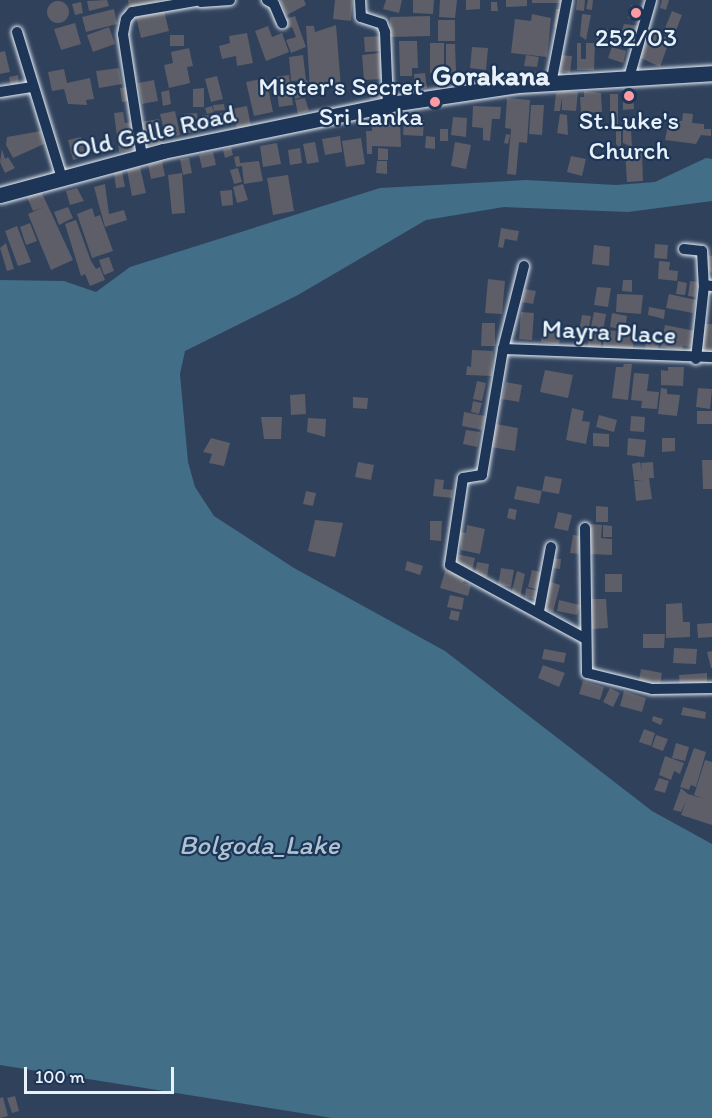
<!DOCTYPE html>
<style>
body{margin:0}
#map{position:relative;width:712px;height:1118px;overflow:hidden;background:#30415c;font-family:Itim,sans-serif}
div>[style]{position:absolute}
.water>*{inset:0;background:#426e88}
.building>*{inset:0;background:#5d5e67}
.round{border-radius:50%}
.roads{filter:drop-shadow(0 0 2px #e8f1f8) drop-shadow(0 0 2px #e8f1f8)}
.minor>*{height:10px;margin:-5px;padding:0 5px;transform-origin:5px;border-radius:5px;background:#1d3557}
.highway>*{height:15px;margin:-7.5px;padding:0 7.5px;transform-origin:7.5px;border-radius:7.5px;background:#1d3557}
.dots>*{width:16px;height:16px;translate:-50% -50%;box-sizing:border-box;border:3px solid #1d3557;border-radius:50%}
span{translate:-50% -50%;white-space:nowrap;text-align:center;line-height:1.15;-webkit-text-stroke:4.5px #1d3557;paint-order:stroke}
.poi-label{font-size:26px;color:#e8f1f8}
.right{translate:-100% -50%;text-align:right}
.street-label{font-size:26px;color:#e8f1f8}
.water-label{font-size:27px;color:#aec3d1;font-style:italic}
.quarter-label{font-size:28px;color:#e8f1f8;font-weight:700}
.scale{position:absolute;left:24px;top:1067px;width:150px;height:27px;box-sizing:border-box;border:3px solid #e8f1f8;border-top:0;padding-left:8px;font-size:18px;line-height:21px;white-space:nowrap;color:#e8f1f8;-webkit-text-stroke:4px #1d3557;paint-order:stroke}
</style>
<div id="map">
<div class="water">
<div style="clip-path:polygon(706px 158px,712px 159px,712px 201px,628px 212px,504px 207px,426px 220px,298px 295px,185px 351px,180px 374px,188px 462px,195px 487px,214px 516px,294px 568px,445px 651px,652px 811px,712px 844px,712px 1118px,332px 1118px,0 1065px,0 280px,64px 281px,96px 292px,130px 267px,380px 188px,526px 180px,616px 185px,655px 182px)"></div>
</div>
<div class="building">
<div style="clip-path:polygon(107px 0,109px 6px,89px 11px,87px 1px)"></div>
<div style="clip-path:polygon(128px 0,159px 0,159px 1px,129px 7px)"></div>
<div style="clip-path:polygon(280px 0,304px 0,306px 5px,287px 15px)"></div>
<div style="clip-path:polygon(335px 0,353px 0,351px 21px,333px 19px)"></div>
<div style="clip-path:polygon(386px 0,402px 0,399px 13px,383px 9px)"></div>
<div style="clip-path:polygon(413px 0,434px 0,433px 14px,413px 13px)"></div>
<div style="clip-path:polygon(440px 0,457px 0,455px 18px,439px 17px)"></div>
<div style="clip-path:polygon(466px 0,480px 0,480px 9px,466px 10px)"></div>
<div style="clip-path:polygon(506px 0,527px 0,527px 6px,506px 7px)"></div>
<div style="clip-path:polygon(532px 0,565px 0,565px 3px,532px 3px)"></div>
<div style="clip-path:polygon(577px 0,585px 0,584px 11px,576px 10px)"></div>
<div style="clip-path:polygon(588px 0,593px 0,592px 10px,586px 9px)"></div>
<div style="clip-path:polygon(662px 0,669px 0,666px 10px,660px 8px)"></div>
<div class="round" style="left:47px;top:1px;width:22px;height:22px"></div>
<div style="clip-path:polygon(81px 2px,83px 13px,75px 15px,72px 4px)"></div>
<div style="clip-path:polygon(491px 2px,497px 2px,498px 11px,491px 11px)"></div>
<div style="clip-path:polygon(631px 5px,645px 9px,641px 22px,628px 18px)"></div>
<div style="clip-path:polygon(114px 9px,117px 24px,86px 32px,82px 17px)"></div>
<div style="clip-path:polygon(556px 9px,563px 9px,561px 28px,554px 27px)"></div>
<div style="clip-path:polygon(164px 11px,169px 31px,141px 38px,136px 17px)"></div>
<div style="clip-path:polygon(672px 11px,682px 15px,673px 38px,663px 33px)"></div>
<div style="clip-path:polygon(532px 14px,551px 18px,547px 57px,511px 53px,515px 19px,531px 21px)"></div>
<div style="clip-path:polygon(582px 14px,591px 15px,586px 40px,580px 36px)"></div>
<div style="clip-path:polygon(295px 16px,306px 47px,291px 53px,286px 40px,296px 37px,292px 27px,286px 29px,283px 20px)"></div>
<div style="clip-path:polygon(430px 16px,430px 36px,391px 37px,390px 17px)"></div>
<div style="clip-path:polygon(438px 20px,455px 20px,455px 41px,438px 41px)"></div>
<div style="clip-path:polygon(75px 23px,81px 44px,61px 50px,54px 29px)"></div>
<div style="clip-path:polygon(624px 24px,641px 26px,633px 50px,609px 39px,612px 28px,622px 31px)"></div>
<div style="clip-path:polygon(336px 25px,341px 87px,310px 89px,306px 26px,314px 26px,315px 32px)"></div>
<div style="clip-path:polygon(268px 26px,272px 37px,282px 33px,289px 52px,266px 61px,255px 31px)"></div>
<div style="clip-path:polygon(109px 27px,115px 44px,93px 52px,87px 35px)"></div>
<div style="clip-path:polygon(598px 29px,608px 29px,607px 42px,597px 41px)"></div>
<div style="clip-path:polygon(647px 31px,670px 39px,660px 67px,639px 57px)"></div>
<div style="clip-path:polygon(247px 33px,253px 63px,237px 66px,236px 56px,222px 59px,219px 46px,230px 43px,229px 36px)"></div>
<div style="clip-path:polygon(170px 35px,184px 35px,184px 46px,170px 46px)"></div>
<div style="clip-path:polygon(383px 36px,383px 51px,365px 52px,364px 37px)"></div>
<div style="clip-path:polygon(399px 41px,417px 41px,418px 68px,412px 68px,412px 76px,400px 76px)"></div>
<div style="clip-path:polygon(430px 43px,444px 43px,444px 73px,430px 73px)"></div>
<div style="clip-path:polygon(577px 43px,581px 43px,581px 59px,586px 59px,586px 43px,595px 43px,594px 70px,577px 70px)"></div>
<div style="clip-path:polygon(446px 44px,455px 44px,456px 72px,446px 73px)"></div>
<div style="clip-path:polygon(472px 47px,488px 48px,486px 70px,470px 68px)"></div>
<div style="clip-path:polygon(612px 47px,626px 51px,623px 63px,608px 58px)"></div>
<div style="clip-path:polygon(189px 48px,193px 66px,187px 67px,190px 83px,169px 88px,164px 65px,173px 63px,171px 52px)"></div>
<div style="clip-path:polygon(5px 51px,10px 72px,0 74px,0 52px)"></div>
<div style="clip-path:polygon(380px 53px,383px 79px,364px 80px,362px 55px)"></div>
<div style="clip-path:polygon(303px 55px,306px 80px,291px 81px,289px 57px)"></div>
<div style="clip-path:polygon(526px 55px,539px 57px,537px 67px,524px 66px)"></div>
<div style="clip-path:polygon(561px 55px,572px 56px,570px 73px,560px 71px)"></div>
<div style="clip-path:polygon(119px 68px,122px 84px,99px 88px,96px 71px)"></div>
<div style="clip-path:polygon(64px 69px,67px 83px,90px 78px,94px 99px,86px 100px,87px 105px,68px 104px,64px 89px,52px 91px,48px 72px)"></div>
<div style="clip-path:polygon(425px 73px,427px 88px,415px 89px,414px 74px)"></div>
<div style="clip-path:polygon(18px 75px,19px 85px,11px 87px,9px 77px)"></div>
<div style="clip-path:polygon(289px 75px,293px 105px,279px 107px,275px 77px)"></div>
<div style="clip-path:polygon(217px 76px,223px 99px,211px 102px,205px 79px)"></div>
<div style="clip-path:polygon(266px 78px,273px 112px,254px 116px,246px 82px)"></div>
<div style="clip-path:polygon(154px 80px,158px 101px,142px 104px,138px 83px)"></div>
<div style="clip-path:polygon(307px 80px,310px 95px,295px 99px,293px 88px,299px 87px,298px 82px)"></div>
<div style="clip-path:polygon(128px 87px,130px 101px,122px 102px,120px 88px)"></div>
<div style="clip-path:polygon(381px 87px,382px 98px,370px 99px,369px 88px)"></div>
<div style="clip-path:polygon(204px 88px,204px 107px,193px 107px,193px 89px)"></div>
<div style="clip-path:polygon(633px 88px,634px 109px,623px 110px,623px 89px)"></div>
<div style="clip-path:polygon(169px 90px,171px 104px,163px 106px,161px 92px)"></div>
<div style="clip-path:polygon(563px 91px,578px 92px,576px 111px,562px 110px,562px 97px,560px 111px,554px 111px,556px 93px)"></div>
<div style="clip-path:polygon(584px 91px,601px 93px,602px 112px,581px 113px,580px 97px,584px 97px)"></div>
<div style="clip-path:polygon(610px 94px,618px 94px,618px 129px,610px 129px)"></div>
<div style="clip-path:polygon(305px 98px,309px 111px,298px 114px,295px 100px)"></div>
<div style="clip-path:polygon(507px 98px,530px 100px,527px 143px,519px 142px,516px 175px,507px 174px,511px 129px,505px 128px)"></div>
<div style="clip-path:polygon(224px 104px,225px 110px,214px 111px,213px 105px)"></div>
<div style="clip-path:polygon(531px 105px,544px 105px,542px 135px,529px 134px)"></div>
<div style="clip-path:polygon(212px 106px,214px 112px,207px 114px,205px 108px)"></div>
<div style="clip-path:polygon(247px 106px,251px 126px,237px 129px,232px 109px)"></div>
<div style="clip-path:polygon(473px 106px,501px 107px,500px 119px,492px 119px,490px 141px,483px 140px,483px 128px,472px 127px)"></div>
<div style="clip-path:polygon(228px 110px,230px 118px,205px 129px,202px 115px,215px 116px)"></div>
<div style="clip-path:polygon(175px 111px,180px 135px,166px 138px,160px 114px)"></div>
<div style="clip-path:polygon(123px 112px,125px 123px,134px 122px,138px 149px,119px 152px,114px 113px)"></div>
<div style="clip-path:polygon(197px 113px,199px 132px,185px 133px,184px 114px)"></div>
<div style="clip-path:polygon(683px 113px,693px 114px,692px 123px,704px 124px,704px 129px,711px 129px,711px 136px,701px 135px,696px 144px,665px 140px,669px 120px,682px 121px)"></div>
<div style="clip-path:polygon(560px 114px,567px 115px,568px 135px,557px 133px)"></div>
<div style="clip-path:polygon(453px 117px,467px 118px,466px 137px,451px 135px)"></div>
<div style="clip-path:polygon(159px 119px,163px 143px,145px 146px,141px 122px)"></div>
<div style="clip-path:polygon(404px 119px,424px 120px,423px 136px,403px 135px)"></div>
<div style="clip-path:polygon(400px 120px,401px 147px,372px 146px,372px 154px,367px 154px,366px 131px,372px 131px,372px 121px)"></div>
<div style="clip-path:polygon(440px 129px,448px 129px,448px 141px,440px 141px)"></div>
<div style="clip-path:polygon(623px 130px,631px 130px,632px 147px,623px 143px)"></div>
<div style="clip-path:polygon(41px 131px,44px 144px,13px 158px,6px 145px,7px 137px)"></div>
<div style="clip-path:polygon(616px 131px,621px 131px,621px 149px,616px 144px)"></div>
<div style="clip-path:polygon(506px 134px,510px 135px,508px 144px,504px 143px)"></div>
<div style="clip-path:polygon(340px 136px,342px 152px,325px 155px,322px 139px)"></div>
<div style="clip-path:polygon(426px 136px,435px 137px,435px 149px,425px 148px)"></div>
<div style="clip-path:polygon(81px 137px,86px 157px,73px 160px,68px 140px)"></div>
<div style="clip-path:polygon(361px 138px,365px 164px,346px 167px,342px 141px)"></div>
<div style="clip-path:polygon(315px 142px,319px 162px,307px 164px,303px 144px)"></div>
<div style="clip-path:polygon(455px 142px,471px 145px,466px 169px,451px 166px)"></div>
<div style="clip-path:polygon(277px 143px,281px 164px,263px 167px,260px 146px)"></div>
<div style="clip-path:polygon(231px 147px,233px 155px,225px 158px,223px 150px)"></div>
<div style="clip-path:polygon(300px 148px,302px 163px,290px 165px,288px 150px)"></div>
<div style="clip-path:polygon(378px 148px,388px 149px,388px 160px,378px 160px)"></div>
<div style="clip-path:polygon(2px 149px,5px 159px,8px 157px,15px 168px,5px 173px,0 162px)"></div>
<div style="clip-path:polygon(642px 150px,643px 181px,627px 182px,625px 151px)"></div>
<div style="clip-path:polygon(213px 152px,216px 165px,202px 168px,199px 155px)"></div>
<div style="clip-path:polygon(239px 156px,240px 163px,259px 161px,263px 181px,244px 184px,242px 166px,236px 167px,234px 157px)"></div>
<div style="clip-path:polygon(571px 156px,586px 159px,582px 176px,567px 172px)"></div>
<div style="clip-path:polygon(189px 158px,192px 173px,183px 175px,180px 159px)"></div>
<div style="clip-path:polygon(162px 161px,165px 176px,151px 179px,148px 165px)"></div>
<div style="clip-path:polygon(377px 161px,387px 161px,387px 174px,376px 173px)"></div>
<div style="clip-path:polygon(140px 167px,146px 193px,132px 196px,127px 170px)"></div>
<div style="clip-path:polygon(238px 168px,242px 182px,234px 184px,230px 170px)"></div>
<div style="clip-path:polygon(122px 171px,125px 187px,116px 188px,114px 173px)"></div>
<div style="clip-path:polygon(182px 173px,185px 213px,172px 214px,168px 175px)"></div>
<div style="clip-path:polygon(288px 175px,294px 211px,273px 215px,267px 178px)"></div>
<div style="clip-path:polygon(105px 184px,109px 214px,124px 210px,127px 220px,105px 227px,94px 187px)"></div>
<div style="clip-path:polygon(243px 184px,248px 200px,237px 203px,233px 187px)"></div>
<div style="clip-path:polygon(77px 188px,84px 201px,70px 205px,66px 191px)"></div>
<div style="clip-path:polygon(232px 190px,233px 205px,222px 206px,220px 191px)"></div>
<div style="clip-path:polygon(41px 191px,73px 260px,51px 270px,28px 214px,44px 207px,33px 211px,27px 197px)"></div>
<div style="clip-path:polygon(68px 207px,73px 218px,59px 225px,54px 212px)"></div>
<div style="clip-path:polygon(92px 208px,95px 217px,100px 215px,113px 251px,92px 258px,77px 214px)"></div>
<div style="clip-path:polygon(76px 220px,91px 261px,96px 269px,100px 267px,105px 280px,90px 286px,85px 274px,81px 276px,65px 224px)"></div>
<div style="clip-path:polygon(30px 223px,37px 241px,26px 245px,20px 227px)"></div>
<div style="clip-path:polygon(17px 226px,31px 262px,18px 266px,5px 231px)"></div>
<div style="clip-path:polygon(501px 228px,519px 231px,517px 241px,505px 239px,503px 248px,498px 247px)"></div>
<div style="clip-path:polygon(6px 243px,14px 269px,7px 271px,0 248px)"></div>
<div style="clip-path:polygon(655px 244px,668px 245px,667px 259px,654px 258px)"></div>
<div style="clip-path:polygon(594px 245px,610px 247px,609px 266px,592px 264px)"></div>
<div style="clip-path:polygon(707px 255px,712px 256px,712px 273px,704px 266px)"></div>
<div style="clip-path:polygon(109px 257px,114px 271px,104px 275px,99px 260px)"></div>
<div style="clip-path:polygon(659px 261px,670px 262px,669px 270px,678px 271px,677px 281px,658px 279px)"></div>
<div style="clip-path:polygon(488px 279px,505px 281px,502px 314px,485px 313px)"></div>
<div style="clip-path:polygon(623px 280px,632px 280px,632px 292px,622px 291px)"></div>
<div style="clip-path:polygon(678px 281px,687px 283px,685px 295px,676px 294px)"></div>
<div style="clip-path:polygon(690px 281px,698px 282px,695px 297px,688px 296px)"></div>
<div style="clip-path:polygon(597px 287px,611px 288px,608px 307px,594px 305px)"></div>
<div style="clip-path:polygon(525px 289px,536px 291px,533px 304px,522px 302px)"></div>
<div style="clip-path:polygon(617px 294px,643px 295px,641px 314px,616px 312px)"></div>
<div style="clip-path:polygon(669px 294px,696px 300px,693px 313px,666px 308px)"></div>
<div style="clip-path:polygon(649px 307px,665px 310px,664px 319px,648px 315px)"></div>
<div style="clip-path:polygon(521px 312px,534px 313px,532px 340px,519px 339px)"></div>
<div style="clip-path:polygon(594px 312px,606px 314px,600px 349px,587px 347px)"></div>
<div style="clip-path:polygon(612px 313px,627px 316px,625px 330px,610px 327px)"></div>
<div style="clip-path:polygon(582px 315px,591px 316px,588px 332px,579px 331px)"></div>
<div style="clip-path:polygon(482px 323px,495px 323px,495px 346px,481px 346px)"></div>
<div style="clip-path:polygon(544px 324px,562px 327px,559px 345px,541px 342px)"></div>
<div style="clip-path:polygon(701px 324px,712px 324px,712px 352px,700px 353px)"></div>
<div style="clip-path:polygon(665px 325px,695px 331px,692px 347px,683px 346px,682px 351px,661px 347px)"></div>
<div style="clip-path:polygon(604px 330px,633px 332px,633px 351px,603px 349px)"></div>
<div style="clip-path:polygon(647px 336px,660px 338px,657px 352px,645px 350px)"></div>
<div style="clip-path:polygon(472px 350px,493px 351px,492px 376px,466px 375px,467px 366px,471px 367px)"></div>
<div style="clip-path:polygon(624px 364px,632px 364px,628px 400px,612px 398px,616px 367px,623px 367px)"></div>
<div style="clip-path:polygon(668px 367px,684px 367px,683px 386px,661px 385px,661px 370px,668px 371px)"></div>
<div style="clip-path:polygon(545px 370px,573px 375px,568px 398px,540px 392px)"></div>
<div style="clip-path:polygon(634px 373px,649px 374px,647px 391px,659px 392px,657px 409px,641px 408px,642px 401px,631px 400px)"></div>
<div style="clip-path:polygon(477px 381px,486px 383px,482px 401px,473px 399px)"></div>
<div style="clip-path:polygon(506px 382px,522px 385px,519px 402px,502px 399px)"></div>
<div style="clip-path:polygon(661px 388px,667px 389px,667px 394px,680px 395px,677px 416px,658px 414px)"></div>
<div style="clip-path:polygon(698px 388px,712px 389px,710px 409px,696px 407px)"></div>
<div style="clip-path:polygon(305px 394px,306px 414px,291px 415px,290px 395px)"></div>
<div style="clip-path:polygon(353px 397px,368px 398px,367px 409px,353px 408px)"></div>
<div style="clip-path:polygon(473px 401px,482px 403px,479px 414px,471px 412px)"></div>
<div style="clip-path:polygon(572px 408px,584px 411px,582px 421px,590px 422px,586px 444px,566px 440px)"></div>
<div style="clip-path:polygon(697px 411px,712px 411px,712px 424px,697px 424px)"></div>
<div style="clip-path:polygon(464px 412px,485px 416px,482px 430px,462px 426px)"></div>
<div style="clip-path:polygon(599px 415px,617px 420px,614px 432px,596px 427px)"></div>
<div style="clip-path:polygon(631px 416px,645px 417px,644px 432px,630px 431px)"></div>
<div style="clip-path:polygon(261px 417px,282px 417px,281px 439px,264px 439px)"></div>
<div style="clip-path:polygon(308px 418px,326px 419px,325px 437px,307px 432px)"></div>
<div style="clip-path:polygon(495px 424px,518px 428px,515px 451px,491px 447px)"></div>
<div style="clip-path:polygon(466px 430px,480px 432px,477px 447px,463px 444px)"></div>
<div style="clip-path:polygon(593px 433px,609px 434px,609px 447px,593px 446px)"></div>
<div style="clip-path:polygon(211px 438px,230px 443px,224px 466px,209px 463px,212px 454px,203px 452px)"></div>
<div style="clip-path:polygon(628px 438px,646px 440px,644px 457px,627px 455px)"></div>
<div style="clip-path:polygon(662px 438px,675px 438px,675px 451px,662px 452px)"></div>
<div style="clip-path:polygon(702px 460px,712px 460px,712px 489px,703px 489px)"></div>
<div style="clip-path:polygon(358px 462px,374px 465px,371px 480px,355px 477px)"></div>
<div style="clip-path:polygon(640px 462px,642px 472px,641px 463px,653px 462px,654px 478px,649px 478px,652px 499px,636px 501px,634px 481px,643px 480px,634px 480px,632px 464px)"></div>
<div style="clip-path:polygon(545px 476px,562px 479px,559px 494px,542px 491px)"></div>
<div style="clip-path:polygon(435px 479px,444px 480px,443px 489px,453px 490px,452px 498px,433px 496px)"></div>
<div style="clip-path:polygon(517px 486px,542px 491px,539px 504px,514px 499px)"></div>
<div style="clip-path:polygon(306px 491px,316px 493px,313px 506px,303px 504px)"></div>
<div style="clip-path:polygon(596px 506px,608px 507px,608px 522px,596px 522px)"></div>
<div style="clip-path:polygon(509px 508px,517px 510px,515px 520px,507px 518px)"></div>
<div style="clip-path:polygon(558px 512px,572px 515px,568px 531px,554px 528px)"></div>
<div style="clip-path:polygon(315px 520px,343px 523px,335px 557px,308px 551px)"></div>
<div style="clip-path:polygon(430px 521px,442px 521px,441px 541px,430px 540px)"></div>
<div style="clip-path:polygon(590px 524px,602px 525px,601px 538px,612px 539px,612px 555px,589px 554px)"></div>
<div style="clip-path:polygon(467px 525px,485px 529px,480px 554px,461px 550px,460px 532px,466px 533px)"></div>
<div style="clip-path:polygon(603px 525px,612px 526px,612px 537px,603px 537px)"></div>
<div style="clip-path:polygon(573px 535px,581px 536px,579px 554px,570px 553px)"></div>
<div style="clip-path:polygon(457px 554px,475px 558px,472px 571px,454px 566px)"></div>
<div style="clip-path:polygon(552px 558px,561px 559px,560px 569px,552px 568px)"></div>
<div style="clip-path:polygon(407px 561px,423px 566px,420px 575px,405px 570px)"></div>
<div style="clip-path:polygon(477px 562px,489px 564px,487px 577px,475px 575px)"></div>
<div style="clip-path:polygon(501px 568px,514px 570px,511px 587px,498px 585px)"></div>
<div style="clip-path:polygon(532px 570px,544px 573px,540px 590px,528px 587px)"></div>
<div style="clip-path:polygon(445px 571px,465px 577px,463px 583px,471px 585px,468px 596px,440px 588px)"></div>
<div style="clip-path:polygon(517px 571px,525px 574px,520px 597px,511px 594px)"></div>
<div style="clip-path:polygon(605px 574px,622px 574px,622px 592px,605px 592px)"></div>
<div style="clip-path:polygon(548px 581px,560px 585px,553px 612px,541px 608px)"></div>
<div style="clip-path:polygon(526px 588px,540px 591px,538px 600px,525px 597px)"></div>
<div style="clip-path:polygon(450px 595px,464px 598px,462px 610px,447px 607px)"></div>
<div style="clip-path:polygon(591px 599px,606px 599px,608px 628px,592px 629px)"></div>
<div style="clip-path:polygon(559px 600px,580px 605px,577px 615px,557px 611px)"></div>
<div style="clip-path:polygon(682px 603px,683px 622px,690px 622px,690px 637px,666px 638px,666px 604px)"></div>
<div style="clip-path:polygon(451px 610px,460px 612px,458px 621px,449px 619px)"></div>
<div style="clip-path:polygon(712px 623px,712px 637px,698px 638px,697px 624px)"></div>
<div style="clip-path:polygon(643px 634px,665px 634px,664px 648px,643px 648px)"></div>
<div style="clip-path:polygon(674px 648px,697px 649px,696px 664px,673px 663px)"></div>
<div style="clip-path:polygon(544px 649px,566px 653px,564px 663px,542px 659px)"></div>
<div style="clip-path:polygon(712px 651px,712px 668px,711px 668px,707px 652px)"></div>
<div style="clip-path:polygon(543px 665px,565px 673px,559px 687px,538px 678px)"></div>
<div style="clip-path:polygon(641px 669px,662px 673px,660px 685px,639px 681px)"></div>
<div style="clip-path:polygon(707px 673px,707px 686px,680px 687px,679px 675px)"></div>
<div style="clip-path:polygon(583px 681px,604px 687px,600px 700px,579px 694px)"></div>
<div style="clip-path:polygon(610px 688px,620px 693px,613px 707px,603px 702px)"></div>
<div style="clip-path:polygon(624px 691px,646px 698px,642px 712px,620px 706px)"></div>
<div style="clip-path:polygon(683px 707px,706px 712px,705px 719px,681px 715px)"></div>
<div style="clip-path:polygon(653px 716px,663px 719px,661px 725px,652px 721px)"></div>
<div style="clip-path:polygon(644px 729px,655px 733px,651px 746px,639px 742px)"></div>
<div style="clip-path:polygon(656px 735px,668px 739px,663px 751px,652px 747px)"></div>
<div style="clip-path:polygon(676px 743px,689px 747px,685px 761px,672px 758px)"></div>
<div style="clip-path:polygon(694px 748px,706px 752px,696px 787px,691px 785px,689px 790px,680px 787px)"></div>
<div style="clip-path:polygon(665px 756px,684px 763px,680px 774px,674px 771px,671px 780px,659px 775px)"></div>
<div style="clip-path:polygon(705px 760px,712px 762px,712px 825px,681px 815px,686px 801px,681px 812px,673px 810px,681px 788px,688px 794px,705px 799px,694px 795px)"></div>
<div style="clip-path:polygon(659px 778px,669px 781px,665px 793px,654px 790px)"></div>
<div style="clip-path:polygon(15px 1096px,19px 1111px,12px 1113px,7px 1098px)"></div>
<div style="clip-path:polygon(3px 1097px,8px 1116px,0 1118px,0 1098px)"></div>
</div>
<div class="roads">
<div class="minor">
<div style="left:267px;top:0;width:8px;rotate:30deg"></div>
<div style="left:274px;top:4px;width:21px;rotate:67deg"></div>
<div style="left:360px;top:0;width:17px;rotate:87deg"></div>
<div style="left:361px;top:17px;width:22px;rotate:18deg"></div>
<div style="left:382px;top:24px;width:9px;rotate:69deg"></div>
<div style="left:385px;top:32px;width:73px;rotate:87.6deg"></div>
<div style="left:201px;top:2px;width:29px;rotate:-4deg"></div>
<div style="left:17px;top:32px;width:153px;rotate:72.9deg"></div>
<div style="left:629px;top:78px;width:81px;rotate:-74.2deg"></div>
<div style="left:551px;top:84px;width:86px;rotate:-79.2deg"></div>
<div style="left:0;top:92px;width:33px;rotate:-9deg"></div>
<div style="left:142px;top:157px;width:124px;rotate:-98.8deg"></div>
<div style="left:123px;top:34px;width:15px;rotate:-79deg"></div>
<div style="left:126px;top:19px;width:9px;rotate:-49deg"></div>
<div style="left:132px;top:12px;width:71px;rotate:-9.7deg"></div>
<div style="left:684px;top:249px;width:18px;rotate:6deg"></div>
<div style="left:702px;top:251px;width:34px;rotate:87deg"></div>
<div style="left:704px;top:285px;width:8px;rotate:7deg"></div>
<div style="left:524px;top:266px;width:86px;rotate:104.2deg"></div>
<div style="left:503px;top:349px;width:128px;rotate:99.5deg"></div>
<div style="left:482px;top:475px;width:19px;rotate:171deg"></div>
<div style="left:463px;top:478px;width:88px;rotate:98.5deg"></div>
<div style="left:450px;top:565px;width:155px;rotate:28.6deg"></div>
<div style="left:503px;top:349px;width:209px;rotate:2.2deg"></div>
<div style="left:696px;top:359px;width:74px;rotate:-83.8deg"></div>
<div style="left:585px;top:528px;width:145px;rotate:89.2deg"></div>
<div style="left:587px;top:673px;width:67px;rotate:13.8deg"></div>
<div style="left:652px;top:689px;width:60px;rotate:-1deg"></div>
<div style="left:539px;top:611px;width:65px;rotate:-79.4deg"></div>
</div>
<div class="highway">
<div style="left:0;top:195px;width:169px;rotate:-15.1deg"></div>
<div style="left:163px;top:151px;width:239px;rotate:-11.6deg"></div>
<div style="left:397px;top:103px;width:122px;rotate:-8.5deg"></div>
<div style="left:518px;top:85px;width:194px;rotate:-3.5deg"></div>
</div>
</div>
<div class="dots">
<div style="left:636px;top:13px;background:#ff9aa2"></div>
<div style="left:629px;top:96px;background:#ff9aa2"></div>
<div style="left:435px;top:102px;background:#ff9aa2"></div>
</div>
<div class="poi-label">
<span style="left:636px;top:38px">252/03</span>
<span class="right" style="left:423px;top:102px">Mister's Secret<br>Sri Lanka</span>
<span style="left:629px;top:136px">St.Luke's<br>Church</span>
</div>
<div class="street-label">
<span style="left:154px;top:132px;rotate:-13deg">Old Galle Road</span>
<span style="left:609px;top:332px;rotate:3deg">Mayra Place</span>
</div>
<div class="water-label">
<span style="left:259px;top:845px">Bolgoda_Lake</span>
</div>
<div class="quarter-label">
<span style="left:491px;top:75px">Gorakana</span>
</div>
<div class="scale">100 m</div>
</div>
